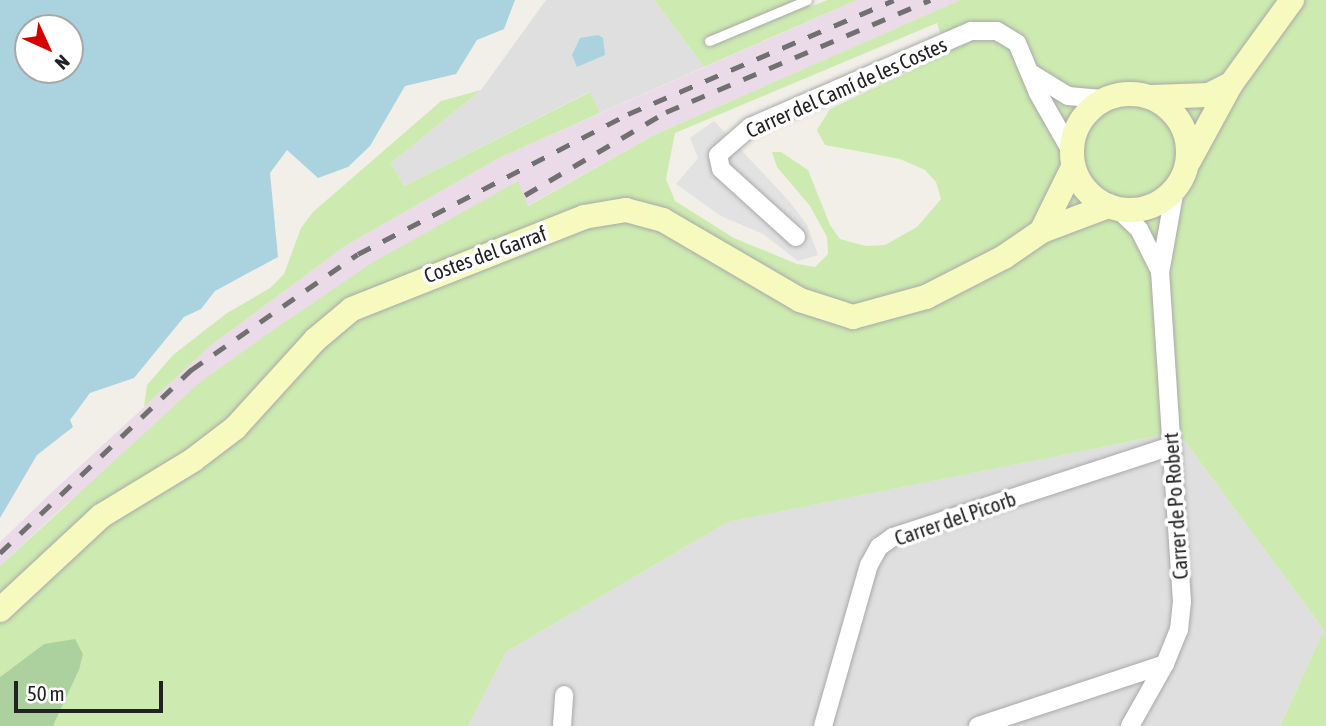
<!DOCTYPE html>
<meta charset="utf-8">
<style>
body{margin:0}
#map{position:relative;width:1326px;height:726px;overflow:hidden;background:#f2efe9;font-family:"Asap Condensed",sans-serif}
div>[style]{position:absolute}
.residential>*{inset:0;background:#e0dfdf}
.industrial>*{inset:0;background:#ebdbe8}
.grass>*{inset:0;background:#cdebb0}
.forest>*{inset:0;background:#add19e}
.parking>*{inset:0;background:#e2e2e2}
.water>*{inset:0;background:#aad3df}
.roads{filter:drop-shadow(0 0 2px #a9a9a9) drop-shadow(0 0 2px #a9a9a9)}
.lane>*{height:9px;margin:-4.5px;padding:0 4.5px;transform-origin:4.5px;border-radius:4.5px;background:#fff}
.street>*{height:18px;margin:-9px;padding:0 9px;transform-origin:9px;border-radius:9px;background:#fff}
.secondary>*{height:24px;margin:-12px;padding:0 12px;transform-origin:12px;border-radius:12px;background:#f7fabf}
.secondary>.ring{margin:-12px;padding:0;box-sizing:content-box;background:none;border:24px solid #f7fabf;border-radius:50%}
.rail>*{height:5px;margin-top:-2.5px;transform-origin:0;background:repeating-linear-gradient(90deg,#707070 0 14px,transparent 0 28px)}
span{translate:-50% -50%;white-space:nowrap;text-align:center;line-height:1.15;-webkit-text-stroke:7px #fff;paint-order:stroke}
.street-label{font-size:21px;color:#222}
.north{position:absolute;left:14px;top:14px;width:70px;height:70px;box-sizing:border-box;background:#fff;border:2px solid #a7a7a7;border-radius:50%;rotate:135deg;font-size:19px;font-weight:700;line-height:28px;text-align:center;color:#222}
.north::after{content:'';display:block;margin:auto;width:24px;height:32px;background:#d40000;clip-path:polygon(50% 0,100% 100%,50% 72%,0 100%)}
.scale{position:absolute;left:14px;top:681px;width:149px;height:32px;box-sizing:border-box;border:4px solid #222;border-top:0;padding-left:9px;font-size:21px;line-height:24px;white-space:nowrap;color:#222;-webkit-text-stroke:5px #fff;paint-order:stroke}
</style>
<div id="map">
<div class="residential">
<div style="clip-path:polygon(546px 0,654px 0,704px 67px,600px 113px,589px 92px,404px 186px,391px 163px,481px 90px)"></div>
<div style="clip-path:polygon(1178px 432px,1324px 630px,1280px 726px,468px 726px,506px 652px,728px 522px)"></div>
</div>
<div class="industrial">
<div style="clip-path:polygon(857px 0,960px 0,654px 135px,527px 206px,517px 181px,66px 504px,0 566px,0 542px,52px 492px,210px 346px,345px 246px,499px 158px)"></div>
</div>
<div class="grass">
<div style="clip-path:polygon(654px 0,805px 0,810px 7px,827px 0,857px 0,704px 67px)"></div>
<div style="clip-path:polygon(evenodd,960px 0,1326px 0,1326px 726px,1280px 726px,1324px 630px,1178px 432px,728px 522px,506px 652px,468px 726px,53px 726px,79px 670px,44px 644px,0 677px,0 566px,199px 383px,269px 333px,370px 264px,518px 181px,528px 206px,654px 135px,960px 0,937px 23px,947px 54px,830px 109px,817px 130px,825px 145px,900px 159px,925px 170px,936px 182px,941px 199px,917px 227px,885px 245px,866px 246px,840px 239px,830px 225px,808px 170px,781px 152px,772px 152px,777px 167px,810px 206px,827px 237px,828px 254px,815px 267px,797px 264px,734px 238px,675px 201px,666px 179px,675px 133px,937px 23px)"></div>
<div style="clip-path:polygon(481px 90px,391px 163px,404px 186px,590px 92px,600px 113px,499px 158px,345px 246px,210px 346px,144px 407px,147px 385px,173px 355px,227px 313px,270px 288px,284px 274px,301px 228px,313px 212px,441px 101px)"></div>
</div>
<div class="forest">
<div style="clip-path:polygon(75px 639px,83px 654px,79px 670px,53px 726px,0 726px,0 677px,44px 644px)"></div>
</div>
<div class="parking">
<div style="clip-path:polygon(714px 121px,789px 201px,807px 225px,818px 255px,798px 261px,763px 234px,721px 216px,676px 184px,698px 158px,690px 138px)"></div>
</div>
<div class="water">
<div style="clip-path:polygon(evenodd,0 0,515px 0,504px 29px,477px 40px,456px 74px,405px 86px,370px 146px,348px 167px,318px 178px,287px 150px,270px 173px,278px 257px,215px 291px,201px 309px,184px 317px,134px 378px,90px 393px,70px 420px,73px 427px,37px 455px,0 518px,0 0,70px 28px,70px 70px,28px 70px,28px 28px,70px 28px)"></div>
<div style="clip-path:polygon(598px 35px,603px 38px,605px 55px,577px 67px,572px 55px,580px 38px)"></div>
</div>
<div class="roads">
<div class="lane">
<div style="left:709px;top:41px;width:106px;rotate:-22.7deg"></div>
</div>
<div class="street">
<div style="left:1032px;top:74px;width:42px;rotate:31.4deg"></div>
<div style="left:1068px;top:96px;width:37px;rotate:5deg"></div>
<div style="left:1118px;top:209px;width:29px;rotate:44deg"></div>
<div style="left:1139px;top:229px;width:45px;rotate:63.4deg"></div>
<div style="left:796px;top:237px;width:101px;rotate:-137.8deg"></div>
<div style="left:721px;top:169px;width:14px;rotate:-102deg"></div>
<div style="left:718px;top:155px;width:43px;rotate:-41.2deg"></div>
<div style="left:750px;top:127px;width:241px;rotate:-23.5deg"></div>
<div style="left:971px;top:31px;width:26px"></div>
<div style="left:997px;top:31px;width:23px;rotate:31deg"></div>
<div style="left:1017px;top:43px;width:54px;rotate:67.2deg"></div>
<div style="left:1038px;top:93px;width:67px;rotate:60.4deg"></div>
<div style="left:562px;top:726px;width:31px;rotate:-86deg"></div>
<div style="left:823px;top:726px;width:167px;rotate:-74.1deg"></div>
<div style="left:869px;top:565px;width:21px;rotate:-61deg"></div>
<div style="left:879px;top:547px;width:17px;rotate:-36deg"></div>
<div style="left:893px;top:537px;width:293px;rotate:-18.1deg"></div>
<div style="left:978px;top:726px;width:197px;rotate:-18.3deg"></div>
<div style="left:1130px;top:726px;width:71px;rotate:-60.6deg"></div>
<div style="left:1165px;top:664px;width:37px;rotate:-68deg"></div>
<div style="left:1179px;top:630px;width:28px;rotate:-84deg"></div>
<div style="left:1182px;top:602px;width:330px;rotate:-93.8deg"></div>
<div style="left:1160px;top:273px;width:85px;rotate:-79.9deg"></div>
</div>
<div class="secondary">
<div class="ring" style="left:1072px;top:94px;width:92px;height:92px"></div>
<div style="left:1152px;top:97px;width:57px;rotate:-2deg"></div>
<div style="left:1209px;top:95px;width:25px;rotate:-27deg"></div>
<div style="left:1189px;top:161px;width:88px;rotate:-61.4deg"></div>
<div style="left:1231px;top:84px;width:104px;rotate:-54deg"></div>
<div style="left:1042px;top:230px;width:70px;rotate:-63.8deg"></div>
<div style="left:0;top:610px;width:138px;rotate:-42.9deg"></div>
<div style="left:101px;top:516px;width:108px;rotate:-31.3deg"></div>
<div style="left:193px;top:460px;width:53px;rotate:-37.3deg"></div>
<div style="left:235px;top:428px;width:119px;rotate:-47.7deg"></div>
<div style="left:315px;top:340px;width:48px;rotate:-40deg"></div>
<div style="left:352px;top:309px;width:250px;rotate:-21.6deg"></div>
<div style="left:584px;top:217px;width:43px;rotate:-9.5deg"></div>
<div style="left:626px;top:210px;width:38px;rotate:15deg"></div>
<div style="left:663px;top:220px;width:159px;rotate:30.3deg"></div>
<div style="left:800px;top:300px;width:56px;rotate:17.8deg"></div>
<div style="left:853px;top:317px;width:76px;rotate:-15.3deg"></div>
<div style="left:926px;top:297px;width:88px;rotate:-27.1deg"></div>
<div style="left:1004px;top:257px;width:46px;rotate:-34.4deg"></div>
<div style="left:1042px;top:231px;width:71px;rotate:-20.7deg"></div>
</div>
</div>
<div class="rail">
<div style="left:525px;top:195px;width:164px;rotate:-30.5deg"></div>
<div style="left:666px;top:112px;width:287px;rotate:-23deg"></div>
<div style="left:0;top:553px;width:265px;rotate:-43.8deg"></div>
<div style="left:191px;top:370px;width:203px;rotate:-34.8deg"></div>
<div style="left:358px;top:254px;width:304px;rotate:-27.4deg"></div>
<div style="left:628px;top:114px;width:289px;rotate:-23.2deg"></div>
</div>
<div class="street-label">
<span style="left:846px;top:87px;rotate:-24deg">Carrer del Camí de les Costes</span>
<span style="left:485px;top:254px;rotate:-20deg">Costes del Garraf</span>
<span style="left:1175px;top:506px;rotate:-94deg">Carrer de Po Robert</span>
<span style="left:955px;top:518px;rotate:-19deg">Carrer del Picorb</span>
</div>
<div class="north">N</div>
<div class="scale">50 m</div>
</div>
